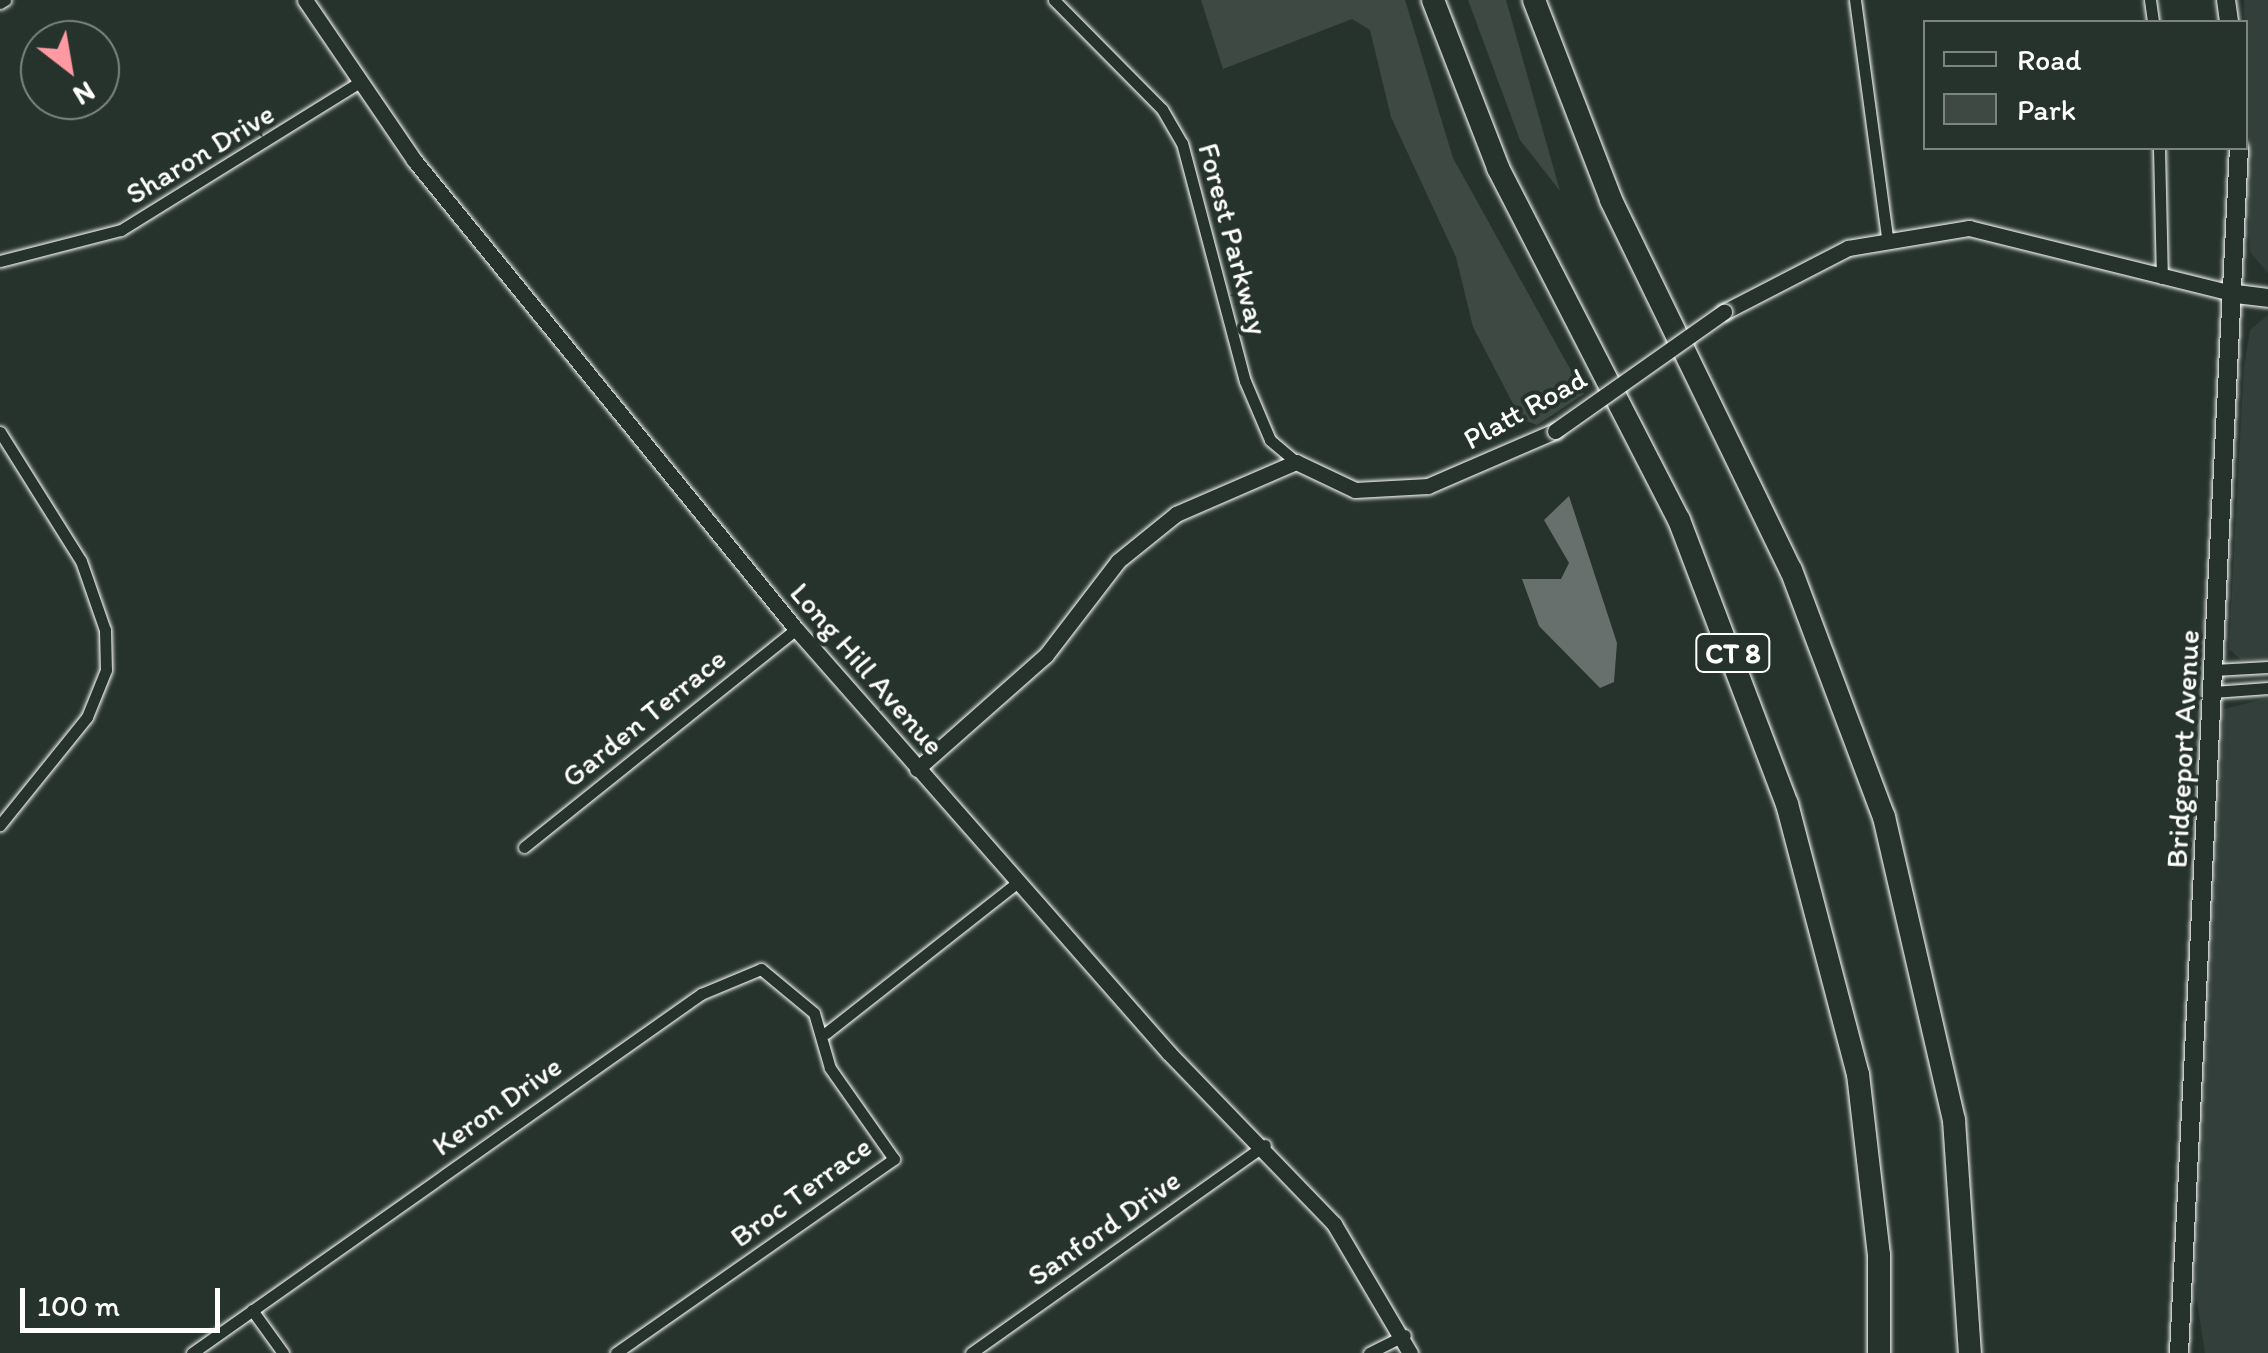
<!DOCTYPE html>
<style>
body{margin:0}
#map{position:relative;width:2268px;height:1353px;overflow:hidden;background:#26332d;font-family:Itim,sans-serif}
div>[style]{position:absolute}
.built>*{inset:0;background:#333f3a}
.green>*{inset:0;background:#3e4944}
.water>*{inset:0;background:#67706c}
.roads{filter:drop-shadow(0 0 2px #fff) drop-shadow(0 0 2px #fff)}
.minor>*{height:11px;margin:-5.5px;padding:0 5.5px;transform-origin:5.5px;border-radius:5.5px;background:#26332d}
.tertiary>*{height:15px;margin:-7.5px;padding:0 7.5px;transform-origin:7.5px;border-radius:7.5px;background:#26332d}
.secondary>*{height:18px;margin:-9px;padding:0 9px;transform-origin:9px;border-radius:9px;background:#26332d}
.motorway>*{height:22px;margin:-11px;padding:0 11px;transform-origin:11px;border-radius:11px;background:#26332d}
.bridges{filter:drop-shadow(0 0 2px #fff) drop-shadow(0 0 2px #fff)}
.tertiary-bridge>*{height:15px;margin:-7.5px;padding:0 7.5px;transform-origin:7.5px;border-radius:7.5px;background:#26332d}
span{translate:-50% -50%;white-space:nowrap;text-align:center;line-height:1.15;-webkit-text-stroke:8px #26332d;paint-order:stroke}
.shield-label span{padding:2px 8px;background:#26332d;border:2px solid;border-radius:8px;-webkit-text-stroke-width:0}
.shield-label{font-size:28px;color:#fff;font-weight:700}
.street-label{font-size:30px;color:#fff}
.legend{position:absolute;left:1923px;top:20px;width:325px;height:130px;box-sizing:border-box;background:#26332d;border:2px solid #7d8581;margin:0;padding:12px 18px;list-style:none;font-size:30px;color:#fff}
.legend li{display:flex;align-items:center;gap:20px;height:50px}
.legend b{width:50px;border:2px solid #7d8581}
.north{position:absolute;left:20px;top:20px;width:100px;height:100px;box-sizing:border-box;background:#26332d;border:2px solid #7d8581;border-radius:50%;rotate:149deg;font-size:28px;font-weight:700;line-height:40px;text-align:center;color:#fff}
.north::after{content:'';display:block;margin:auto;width:35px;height:45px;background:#ff9aa2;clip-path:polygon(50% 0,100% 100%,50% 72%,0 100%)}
.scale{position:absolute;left:20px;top:1288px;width:200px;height:45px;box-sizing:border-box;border:5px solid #fff;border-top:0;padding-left:12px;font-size:30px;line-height:35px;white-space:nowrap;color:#fff;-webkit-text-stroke:8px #26332d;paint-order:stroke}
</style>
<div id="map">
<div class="built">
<div style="clip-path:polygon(2244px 0,2268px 0,2268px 273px,2250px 252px)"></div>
<div style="clip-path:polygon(2268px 315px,2268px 659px,2241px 660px,2229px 649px,2244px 366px,2250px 330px)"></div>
<div style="clip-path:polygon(2268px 698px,2268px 1353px,2205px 1353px,2195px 1289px,2224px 709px)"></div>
</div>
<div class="green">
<div style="clip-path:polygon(1201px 0,1405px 0,1453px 158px,1584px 394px,1537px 425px,1521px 419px,1473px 327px,1456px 257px,1391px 117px,1370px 30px,1352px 19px,1223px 69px)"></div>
<div style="clip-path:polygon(1468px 0,1506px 0,1560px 191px,1520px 140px)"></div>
</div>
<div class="water">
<div style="clip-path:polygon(1569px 496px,1617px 643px,1614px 682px,1600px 688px,1539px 626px,1522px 579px,1561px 579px,1569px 563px,1544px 520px)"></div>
</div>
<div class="roads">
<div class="minor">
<div style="left:1054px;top:0;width:153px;rotate:45.3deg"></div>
<div style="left:1162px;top:109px;width:39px;rotate:60deg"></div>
<div style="left:1182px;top:143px;width:246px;rotate:75.2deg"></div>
<div style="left:1245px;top:381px;width:64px;rotate:67deg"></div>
<div style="left:1270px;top:440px;width:34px;rotate:40deg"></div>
<div style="left:1855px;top:0;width:239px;rotate:82.3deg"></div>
<div style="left:2150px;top:0;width:22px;rotate:82deg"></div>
<div style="left:0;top:3px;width:6px;rotate:-31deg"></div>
<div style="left:2159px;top:148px;width:130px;rotate:88.7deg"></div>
<div style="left:0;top:261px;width:125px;rotate:-14.4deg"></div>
<div style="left:121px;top:230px;width:279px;rotate:-31.8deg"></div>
<div style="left:0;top:432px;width:152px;rotate:57.9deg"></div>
<div style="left:81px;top:561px;width:73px;rotate:70.8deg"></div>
<div style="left:105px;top:630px;width:40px;rotate:88.6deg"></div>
<div style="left:106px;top:670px;width:51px;rotate:112deg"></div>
<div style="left:87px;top:717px;width:139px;rotate:128.9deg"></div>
<div style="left:2214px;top:670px;width:54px;rotate:-3.2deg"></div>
<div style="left:2213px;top:692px;width:55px;rotate:-4.2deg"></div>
<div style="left:524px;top:847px;width:349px;rotate:-38.7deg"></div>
<div style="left:826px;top:1033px;width:246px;rotate:-38.2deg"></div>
<div style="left:252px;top:1310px;width:53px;rotate:54.2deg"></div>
<div style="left:192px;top:1353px;width:623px;rotate:-35.2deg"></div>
<div style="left:701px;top:994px;width:65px;rotate:-22.6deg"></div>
<div style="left:761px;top:969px;width:69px;rotate:39.7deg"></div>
<div style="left:814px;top:1013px;width:57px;rotate:73.8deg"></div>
<div style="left:830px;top:1068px;width:111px;rotate:54.9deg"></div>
<div style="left:894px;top:1159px;width:339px;rotate:145.1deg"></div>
<div style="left:971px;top:1353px;width:360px;rotate:-35.3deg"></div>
<div style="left:1369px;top:1353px;width:40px;rotate:-26.6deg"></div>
</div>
<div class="tertiary">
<div style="left:305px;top:0;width:194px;rotate:55.7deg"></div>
<div style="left:414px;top:160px;width:605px;rotate:50.84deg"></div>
<div style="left:796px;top:629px;width:565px;rotate:48.66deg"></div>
<div style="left:1169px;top:1053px;width:238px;rotate:46deg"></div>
<div style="left:1334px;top:1224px;width:150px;rotate:59.5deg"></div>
<div style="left:1724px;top:312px;width:140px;rotate:-27.3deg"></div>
<div style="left:1848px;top:248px;width:123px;rotate:-9.4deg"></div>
<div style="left:1969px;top:228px;width:275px;rotate:13.9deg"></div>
<div style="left:917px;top:769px;width:172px;rotate:-41.5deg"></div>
<div style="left:1046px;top:655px;width:118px;rotate:-52.5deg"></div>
<div style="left:1118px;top:561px;width:75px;rotate:-39deg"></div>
<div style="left:1176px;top:514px;width:131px;rotate:-23.4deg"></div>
<div style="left:1296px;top:462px;width:65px;rotate:25.4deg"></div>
<div style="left:1355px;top:490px;width:73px;rotate:-3.1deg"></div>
<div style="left:1428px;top:486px;width:138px;rotate:-23.4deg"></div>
</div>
<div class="secondary">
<div style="left:2226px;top:0;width:22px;rotate:82deg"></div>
<div style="left:2236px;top:294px;width:32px;rotate:7deg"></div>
<div style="left:2179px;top:1353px;width:1206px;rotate:-87.15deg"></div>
</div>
<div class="motorway">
<div style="left:1433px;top:0;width:180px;rotate:68.8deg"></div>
<div style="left:1498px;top:168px;width:396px;rotate:62.8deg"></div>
<div style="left:1679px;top:520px;width:304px;rotate:69.2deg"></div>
<div style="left:1787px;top:804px;width:279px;rotate:75.3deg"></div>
<div style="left:1858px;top:1074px;width:182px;rotate:83.4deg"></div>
<div style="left:1879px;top:1255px;width:98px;rotate:90deg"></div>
<div style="left:1534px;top:0;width:214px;rotate:68.9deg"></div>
<div style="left:1611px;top:200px;width:411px;rotate:64.1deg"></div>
<div style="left:1791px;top:570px;width:264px;rotate:69.4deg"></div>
<div style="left:1884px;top:817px;width:311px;rotate:77deg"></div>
<div style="left:1954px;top:1120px;width:234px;rotate:86.1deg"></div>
</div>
</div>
<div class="bridges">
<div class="tertiary-bridge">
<div style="left:1555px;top:431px;width:207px;rotate:-35.2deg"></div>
</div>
</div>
<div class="shield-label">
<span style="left:1733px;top:653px">CT 8</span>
</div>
<div class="street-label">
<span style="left:200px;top:154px;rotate:-31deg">Sharon Drive</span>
<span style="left:1233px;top:239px;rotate:75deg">Forest Parkway</span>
<span style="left:1525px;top:409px;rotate:-29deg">Platt Road</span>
<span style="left:867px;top:669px;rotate:49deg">Long Hill Avenue</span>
<span style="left:644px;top:718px;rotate:-39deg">Garden Terrace</span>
<span style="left:2183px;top:749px;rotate:-87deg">Bridgeport Avenue</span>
<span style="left:497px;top:1106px;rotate:-35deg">Keron Drive</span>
<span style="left:801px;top:1192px;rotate:-36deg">Broc Terrace</span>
<span style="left:1104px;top:1228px;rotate:-35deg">Sanford Drive</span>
</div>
<ul class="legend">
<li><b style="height:12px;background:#26332d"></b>Road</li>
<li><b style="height:28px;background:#3e4944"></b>Park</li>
</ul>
<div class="north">N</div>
<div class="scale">100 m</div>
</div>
